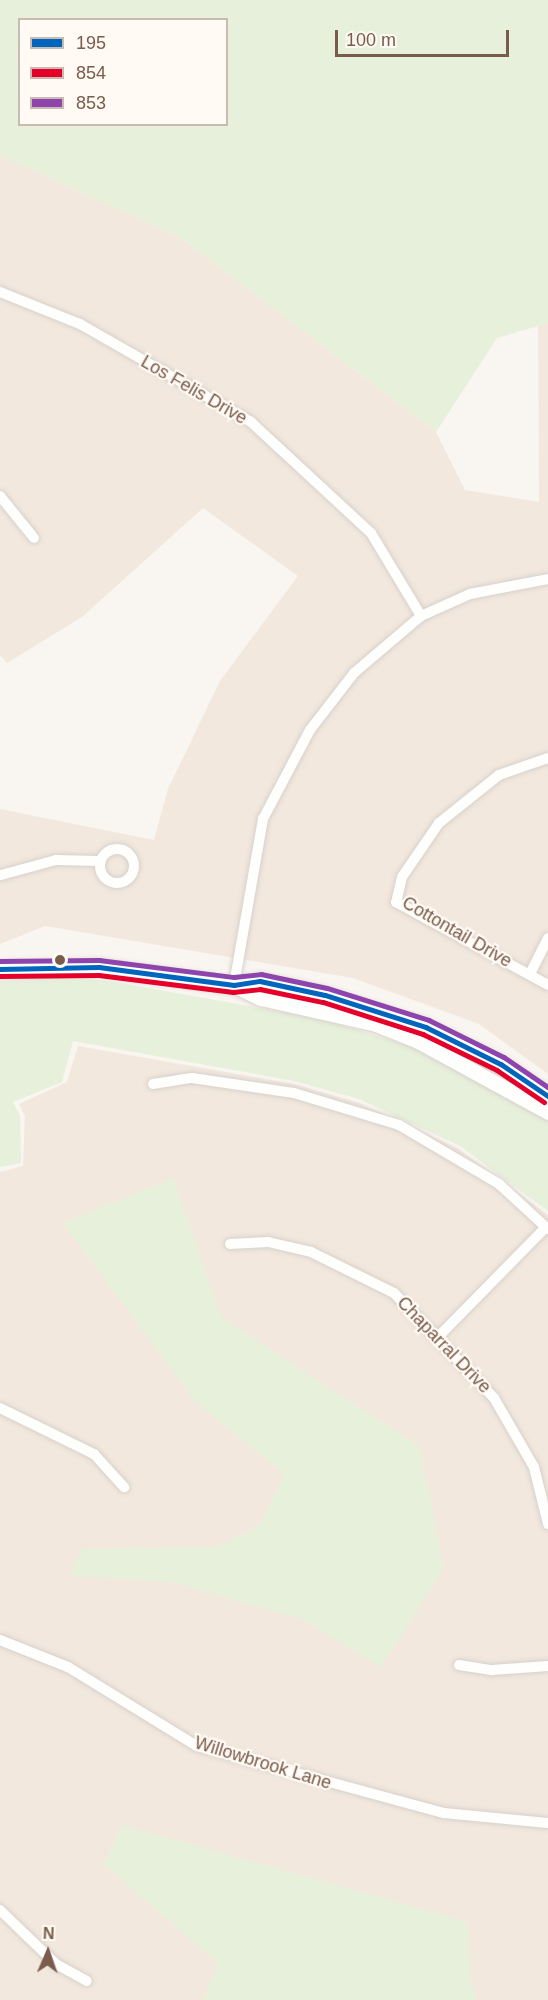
<!DOCTYPE html>
<style>
body{margin:0}
#map{position:relative;width:548px;height:2000px;overflow:hidden;background:#f9f5f0;font-family:Arial,sans-serif}
div>[style]{position:absolute}
.residential>*{inset:0;background:#f2e8de}
.green>*{inset:0;background:#e7f0db}
.roads{filter:drop-shadow(0 0 2px #d7d1cb) drop-shadow(0 0 2px #d7d1cb)}
.street>*{height:10px;margin:-5px;padding:0 5px;transform-origin:5px;border-radius:5px;background:#fefefd}
.street>.ring{margin:-5px;padding:0;box-sizing:content-box;background:none;border:10px solid #fefefd;border-radius:50%}
.secondary>*{height:15px;margin:-7.5px;padding:0 7.5px;transform-origin:7.5px;border-radius:7.5px;background:#fefefd}
.bus-1>*{height:4.5px;margin:-2.25px;padding:0 2.25px;transform-origin:2.25px;border-radius:2.25px;background:#0065bd}
.bus-2>*{height:4.5px;margin:-2.25px;padding:0 2.25px;transform-origin:2.25px;border-radius:2.25px;background:#e4002b}
.bus-3>*{height:4.5px;margin:-2.25px;padding:0 2.25px;transform-origin:2.25px;border-radius:2.25px;background:#8e44ad}
.dots>*{width:16px;height:16px;translate:-50% -50%;box-sizing:border-box;border:3px solid #fffaf3;border-radius:50%}
span{translate:-50% -50%;white-space:nowrap;text-align:center;line-height:1.15;-webkit-text-stroke:4.5px #fffaf3;paint-order:stroke}
.street-label{font-size:18px;color:#7a5c4d}
.legend{position:absolute;left:18px;top:18px;width:210px;height:108px;box-sizing:border-box;background:#fffaf3;border:2px solid #cabbb1;margin:0;padding:8px 10px;list-style:none;font-size:18px;color:#7a5c4d}
.legend li{display:flex;align-items:center;gap:12px;height:30px}
.legend b{width:30px;border:2px solid #cabbb1}
.north{position:absolute;left:18px;top:1922px;width:60px;height:60px;-webkit-text-stroke:4px #fffaf3;paint-order:stroke;rotate:2deg;font-size:16px;font-weight:700;line-height:24px;text-align:center;color:#7a5c4d}
.north::after{content:'';display:block;margin:auto;width:21px;height:27px;background:#7a5c4d;clip-path:polygon(50% 0,100% 100%,50% 72%,0 100%)}
.scale{position:absolute;left:335px;top:30px;width:174px;height:27px;box-sizing:border-box;border:3px solid #7a5c4d;border-top:0;padding-left:8px;font-size:18px;line-height:21px;white-space:nowrap;color:#7a5c4d;-webkit-text-stroke:4px #fffaf3;paint-order:stroke}
</style>
<div id="map">
<div class="residential">
<div style="clip-path:polygon(0 155px,181px 238px,436px 432px,465px 490px,539px 502px,538px 326px,548px 323px,548px 1074px,479px 1024px,353px 978px,45px 926px,0 944px,0 809px,154px 840px,168px 789px,220px 681px,298px 576px,203px 508px,82px 617px,7px 663px,0 655px)"></div>
<div style="clip-path:polygon(78px 1046px,294px 1084px,359px 1103px,457px 1148px,548px 1215px,548px 2000px,0 2000px,0 1172px,23px 1166px,25px 1116px,19px 1104px,67px 1082px)"></div>
</div>
<div class="green">
<div style="clip-path:polygon(evenodd,0 0,548px 0,548px 323px,497px 338px,436px 432px,181px 238px,0 155px,0 0,20px 20px,226px 20px,226px 124px,20px 124px,20px 20px)"></div>
<div style="clip-path:polygon(55px 978px,103px 980px,321px 1019px,410px 1046px,460px 1069px,548px 1121px,548px 1211px,460px 1146px,359px 1099px,294px 1081px,73px 1041px,62px 1082px,13px 1102px,20px 1116px,21px 1163px,0 1167px,0 981px)"></div>
<div style="clip-path:polygon(173px 1178px,221px 1317px,420px 1447px,444px 1568px,381px 1667px,304px 1620px,172px 1582px,70px 1576px,82px 1549px,218px 1547px,261px 1524px,284px 1474px,195px 1401px,63px 1223px)"></div>
<div style="clip-path:polygon(123px 1825px,468px 1922px,470px 1974px,477px 2000px,203px 2000px,218px 1963px,103px 1864px)"></div>
</div>
<div class="roads">
<div class="street">
<div style="left:0;top:292px;width:86px;rotate:21.8deg"></div>
<div style="left:80px;top:324px;width:197px;rotate:29.8deg"></div>
<div style="left:251px;top:422px;width:163px;rotate:42.8deg"></div>
<div style="left:371px;top:533px;width:97px;rotate:58.9deg"></div>
<div style="left:0;top:496px;width:54px;rotate:51deg"></div>
<div style="left:548px;top:758px;width:52px;rotate:160.9deg"></div>
<div style="left:499px;top:775px;width:77px;rotate:141.3deg"></div>
<div style="left:439px;top:823px;width:65px;rotate:124.4deg"></div>
<div style="left:402px;top:877px;width:26px;rotate:103deg"></div>
<div style="left:396px;top:902px;width:173px;rotate:28.6deg"></div>
<div class="ring" style="left:100px;top:849px;width:24px;height:24px"></div>
<div style="left:1px;top:875px;width:57px;rotate:-15.3deg"></div>
<div style="left:56px;top:860px;width:42px;rotate:1.4deg"></div>
<div style="left:530px;top:974px;width:40px;rotate:-63.4deg"></div>
<div style="left:234px;top:985px;width:169px;rotate:-80.1deg"></div>
<div style="left:263px;top:819px;width:101px;rotate:-62.2deg"></div>
<div style="left:310px;top:730px;width:72px;rotate:-52.3deg"></div>
<div style="left:354px;top:673px;width:88px;rotate:-40.4deg"></div>
<div style="left:421px;top:616px;width:54px;rotate:-24.2deg"></div>
<div style="left:470px;top:594px;width:79px;rotate:-10.9deg"></div>
<div style="left:153px;top:1084px;width:39px;rotate:-9deg"></div>
<div style="left:192px;top:1078px;width:103px;rotate:8.4deg"></div>
<div style="left:294px;top:1093px;width:110px;rotate:16.9deg"></div>
<div style="left:399px;top:1125px;width:116px;rotate:30.5deg"></div>
<div style="left:499px;top:1184px;width:67px;rotate:42.6deg"></div>
<div style="left:230px;top:1244px;width:38px;rotate:-3deg"></div>
<div style="left:268px;top:1242px;width:44px;rotate:13.1deg"></div>
<div style="left:311px;top:1252px;width:93px;rotate:26.3deg"></div>
<div style="left:394px;top:1293px;width:145px;rotate:46.4deg"></div>
<div style="left:494px;top:1398px;width:80px;rotate:59.9deg"></div>
<div style="left:534px;top:1467px;width:59px;rotate:76.2deg"></div>
<div style="left:440px;top:1335px;width:151px;rotate:-45.5deg"></div>
<div style="left:0;top:1408px;width:105px;rotate:26.1deg"></div>
<div style="left:94px;top:1454px;width:45px;rotate:47.7deg"></div>
<div style="left:0;top:1640px;width:73px;rotate:21.7deg"></div>
<div style="left:68px;top:1667px;width:151px;rotate:31.5deg"></div>
<div style="left:197px;top:1746px;width:256px;rotate:15.2deg"></div>
<div style="left:444px;top:1813px;width:104px;rotate:5.5deg"></div>
<div style="left:459px;top:1665px;width:33px;rotate:9deg"></div>
<div style="left:492px;top:1670px;width:56px;rotate:-4.1deg"></div>
<div style="left:0;top:1910px;width:78px;rotate:44deg"></div>
<div style="left:56px;top:1964px;width:35px;rotate:29deg"></div>
</div>
<div class="secondary">
<div style="left:0;top:969px;width:99px;rotate:-1.2deg"></div>
<div style="left:99px;top:967px;width:136px;rotate:7.6deg"></div>
<div style="left:234px;top:985px;width:26px;rotate:-9deg"></div>
<div style="left:260px;top:981px;width:66px;rotate:12.2deg"></div>
<div style="left:325px;top:995px;width:106px;rotate:17.6deg"></div>
<div style="left:426px;top:1027px;width:84px;rotate:26.3deg"></div>
<div style="left:501px;top:1064px;width:57px;rotate:34.2deg"></div>
<div style="left:234px;top:985px;width:30px;rotate:26deg"></div>
<div style="left:261px;top:998px;width:118px;rotate:12.7deg"></div>
<div style="left:376px;top:1024px;width:45px;rotate:22deg"></div>
<div style="left:418px;top:1041px;width:148px;rotate:28.6deg"></div>
</div>
</div>
<div class="bus-1">
<div style="left:0;top:969px;width:99px;rotate:-1.2deg"></div>
<div style="left:99px;top:967px;width:136px;rotate:7.6deg"></div>
<div style="left:234px;top:985px;width:26px;rotate:-9deg"></div>
<div style="left:260px;top:981px;width:66px;rotate:12.2deg"></div>
<div style="left:325px;top:995px;width:106px;rotate:17.6deg"></div>
<div style="left:426px;top:1027px;width:84px;rotate:26.3deg"></div>
<div style="left:501px;top:1064px;width:57px;rotate:34.2deg"></div>
</div>
<div class="bus-2">
<div style="left:0;top:976px;width:99px;rotate:-0.6deg"></div>
<div style="left:99px;top:975px;width:135px;rotate:7.2deg"></div>
<div style="left:233px;top:992px;width:27px;rotate:-6deg"></div>
<div style="left:260px;top:989px;width:64px;rotate:11.7deg"></div>
<div style="left:323px;top:1002px;width:105px;rotate:17.7deg"></div>
<div style="left:423px;top:1034px;width:82px;rotate:25.9deg"></div>
<div style="left:497px;top:1070px;width:57px;rotate:34.2deg"></div>
</div>
<div class="bus-3">
<div style="left:0;top:961px;width:99px;rotate:-0.6deg"></div>
<div style="left:99px;top:960px;width:136px;rotate:7.2deg"></div>
<div style="left:234px;top:977px;width:27px;rotate:-6deg"></div>
<div style="left:261px;top:974px;width:67px;rotate:12deg"></div>
<div style="left:327px;top:988px;width:107px;rotate:17.4deg"></div>
<div style="left:429px;top:1020px;width:84px;rotate:26.3deg"></div>
<div style="left:504px;top:1057px;width:53px;rotate:34.3deg"></div>
</div>
<div class="dots">
<div style="left:60px;top:960px;background:#7a5c4d"></div>
</div>
<div class="street-label">
<span style="left:194px;top:390px;rotate:30deg">Los Felis Drive</span>
<span style="left:457px;top:932px;rotate:30deg">Cottontail Drive</span>
<span style="left:444px;top:1345px;rotate:46deg">Chaparral Drive</span>
<span style="left:263px;top:1763px;rotate:17deg">Willowbrook Lane</span>
</div>
<ul class="legend">
<li><b style="height:8px;background:#0065bd"></b>195</li>
<li><b style="height:8px;background:#e4002b"></b>854</li>
<li><b style="height:8px;background:#8e44ad"></b>853</li>
</ul>
<div class="north">N</div>
<div class="scale">100 m</div>
</div>
